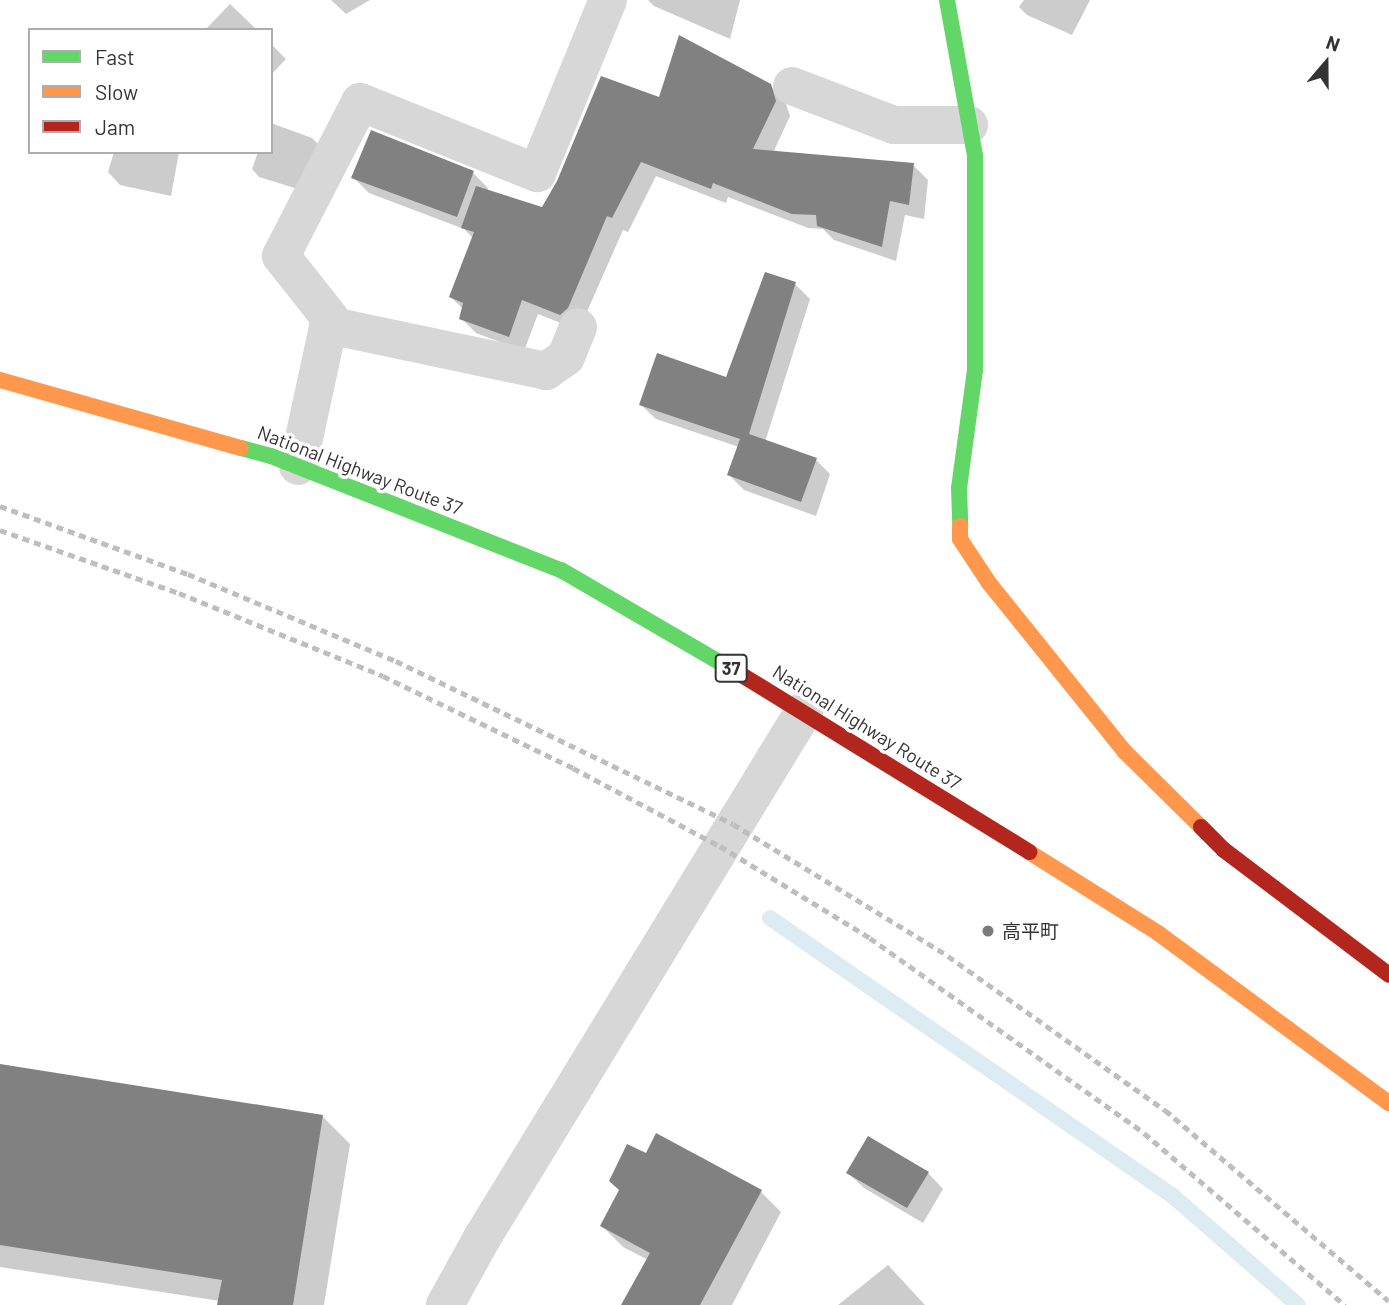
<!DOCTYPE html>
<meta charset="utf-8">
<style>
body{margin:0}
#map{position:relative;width:1389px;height:1305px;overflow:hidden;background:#fff;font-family:Barlow,"Noto Sans JP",sans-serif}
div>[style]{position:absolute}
.shadow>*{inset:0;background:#0003}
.stream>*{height:16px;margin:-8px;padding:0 8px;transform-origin:8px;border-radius:8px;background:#ddebf3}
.building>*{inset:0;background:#818181}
.street>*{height:38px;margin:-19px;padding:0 19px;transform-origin:19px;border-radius:19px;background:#d7d7d7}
.fast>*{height:16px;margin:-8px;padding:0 8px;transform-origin:8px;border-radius:8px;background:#63d668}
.slow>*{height:16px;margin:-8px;padding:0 8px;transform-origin:8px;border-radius:8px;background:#ff974d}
.jam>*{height:16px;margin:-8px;padding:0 8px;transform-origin:8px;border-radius:8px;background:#b3261e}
.rail>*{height:5px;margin-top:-2.5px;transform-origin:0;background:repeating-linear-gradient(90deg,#bebebe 0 7px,transparent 0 12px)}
.dots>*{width:19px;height:19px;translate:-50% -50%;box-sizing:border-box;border:4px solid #fff;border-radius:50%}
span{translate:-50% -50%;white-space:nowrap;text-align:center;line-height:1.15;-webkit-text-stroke:7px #fff;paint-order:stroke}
.shield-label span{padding:2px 5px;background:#fff;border:2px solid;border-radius:5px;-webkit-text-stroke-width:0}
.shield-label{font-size:18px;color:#333;font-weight:700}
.street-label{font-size:19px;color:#333}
.poi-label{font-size:19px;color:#333}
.left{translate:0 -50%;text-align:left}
.legend{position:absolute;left:28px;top:28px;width:245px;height:126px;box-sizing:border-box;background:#fff;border:2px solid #adadad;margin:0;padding:9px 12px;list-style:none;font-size:21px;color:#333}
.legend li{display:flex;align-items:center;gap:14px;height:35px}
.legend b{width:35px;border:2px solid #adadad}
.north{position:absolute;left:1291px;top:28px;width:70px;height:70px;-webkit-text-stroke:5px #fff;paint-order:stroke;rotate:20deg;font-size:19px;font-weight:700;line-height:28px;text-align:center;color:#333}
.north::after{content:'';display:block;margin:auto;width:24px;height:32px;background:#333;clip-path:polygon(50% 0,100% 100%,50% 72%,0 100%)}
</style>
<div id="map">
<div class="shadow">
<div style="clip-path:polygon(331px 0,370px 0,346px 14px)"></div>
<div style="clip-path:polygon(648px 0,740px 0,730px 39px,654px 6px)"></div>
<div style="clip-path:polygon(1024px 0,1090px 0,1072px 35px,1027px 15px,1019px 7px)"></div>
<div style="clip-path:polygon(230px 4px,257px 30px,205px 30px)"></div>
<div style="clip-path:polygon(271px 44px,286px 59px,271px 75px)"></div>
<div style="clip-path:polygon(770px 85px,785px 101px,790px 116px,773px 153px,913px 165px,928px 180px,924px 219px,905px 215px,896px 261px,834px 240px,823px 229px,808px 228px,728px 197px,726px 203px,656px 176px,628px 232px,623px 230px,582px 323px,576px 329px,538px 314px,524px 351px,476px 333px,461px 318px,463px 309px,451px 297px,473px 238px,464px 229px,369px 193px,354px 178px,473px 173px,488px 188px,487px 191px,542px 210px,660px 99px)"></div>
<div style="clip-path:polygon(271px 123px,312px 138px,319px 145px,301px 190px,259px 177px,252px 169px,258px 152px,271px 152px)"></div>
<div style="clip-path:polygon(114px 152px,179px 152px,171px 196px,120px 185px,108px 172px)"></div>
<div style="clip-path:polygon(795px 284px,810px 299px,765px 442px,816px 460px,830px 474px,816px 516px,744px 490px,729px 475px,739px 447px,656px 419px,641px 405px,727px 379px)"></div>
<div style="clip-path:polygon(0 1065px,322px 1116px,350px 1144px,324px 1305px,219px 1305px,220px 1301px,0 1267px)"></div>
<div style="clip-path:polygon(647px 1156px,761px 1192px,781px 1212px,732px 1305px,627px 1305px,648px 1260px,623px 1247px,602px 1226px)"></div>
<div style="clip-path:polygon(848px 1173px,928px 1173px,943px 1189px,923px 1223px,864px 1188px)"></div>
<div style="clip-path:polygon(888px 1265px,925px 1305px,838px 1305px)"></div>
</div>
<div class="stream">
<div style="left:770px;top:918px;width:491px;rotate:34.6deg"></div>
<div style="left:1174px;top:1197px;width:164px;rotate:41.1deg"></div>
</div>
<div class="building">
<div style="clip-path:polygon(679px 35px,771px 84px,776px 101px,753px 149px,914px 163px,909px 205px,890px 201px,882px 247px,817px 226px,816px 215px,792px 214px,713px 183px,711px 189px,641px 162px,612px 218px,607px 216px,568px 308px,560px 315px,522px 300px,509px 337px,459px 319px,463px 303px,449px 297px,474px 232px,461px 228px,476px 186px,542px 207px,557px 181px,601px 76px,659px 97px)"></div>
<div style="clip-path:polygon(371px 130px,474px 171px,457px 217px,351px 178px)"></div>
<div style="clip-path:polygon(765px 272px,796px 282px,749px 434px,817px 458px,801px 502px,727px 475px,740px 439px,639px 405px,657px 353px,726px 377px)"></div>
<div style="clip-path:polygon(0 1064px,323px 1115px,293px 1305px,217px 1305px,222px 1280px,0 1245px)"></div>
<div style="clip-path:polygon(656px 1133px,762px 1190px,700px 1305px,621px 1305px,650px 1253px,600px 1226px,619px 1190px,609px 1181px,627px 1144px,646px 1153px)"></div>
<div style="clip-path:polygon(868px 1136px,929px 1172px,907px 1208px,846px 1173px)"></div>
</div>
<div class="street">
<div style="left:792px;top:86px;width:109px;rotate:20.9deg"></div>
<div style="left:894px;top:125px;width:75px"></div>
<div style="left:328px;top:325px;width:223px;rotate:11.9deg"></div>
<div style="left:546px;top:371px;width:24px;rotate:-35deg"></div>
<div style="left:566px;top:357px;width:32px;rotate:-68deg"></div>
<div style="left:298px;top:466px;width:151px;rotate:-77.8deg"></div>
<div style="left:330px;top:318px;width:79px;rotate:-128.3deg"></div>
<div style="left:281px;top:256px;width:173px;rotate:-62.8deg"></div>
<div style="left:360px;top:102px;width:191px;rotate:21.9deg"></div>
<div style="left:537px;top:173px;width:187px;rotate:-67.7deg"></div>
<div style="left:445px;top:1305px;width:77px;rotate:-61.1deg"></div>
<div style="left:482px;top:1238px;width:618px;rotate:-58.57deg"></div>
</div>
<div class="fast">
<div style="left:947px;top:0;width:158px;rotate:79.8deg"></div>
<div style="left:975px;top:155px;width:215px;rotate:90deg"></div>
<div style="left:975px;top:370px;width:119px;rotate:97.7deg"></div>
<div style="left:959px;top:488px;width:38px;rotate:88deg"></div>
<div style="left:241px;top:448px;width:31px;rotate:15deg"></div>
<div style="left:271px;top:456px;width:312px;rotate:21.5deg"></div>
<div style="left:561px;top:570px;width:213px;rotate:30.2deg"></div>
</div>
<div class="slow">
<div style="left:0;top:380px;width:250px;rotate:15.8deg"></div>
<div style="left:960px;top:526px;width:13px;rotate:90deg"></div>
<div style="left:960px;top:539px;width:53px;rotate:56.6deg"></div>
<div style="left:989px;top:583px;width:216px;rotate:51.2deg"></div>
<div style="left:1124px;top:751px;width:108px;rotate:44.6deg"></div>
<div style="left:1029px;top:852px;width:152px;rotate:32.1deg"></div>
<div style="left:1158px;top:933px;width:287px;rotate:36.4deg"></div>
</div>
<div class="jam">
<div style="left:745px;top:677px;width:334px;rotate:31.6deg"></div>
<div style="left:1201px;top:827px;width:33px;rotate:45deg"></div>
<div style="left:1224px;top:850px;width:207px;rotate:37.1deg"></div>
</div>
<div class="rail">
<div style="left:0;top:506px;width:200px;rotate:19.9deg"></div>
<div style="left:188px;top:574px;width:225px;rotate:22.7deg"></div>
<div style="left:396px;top:661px;width:374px;rotate:25.8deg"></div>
<div style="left:733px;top:824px;width:252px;rotate:31.5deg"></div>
<div style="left:948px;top:956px;width:266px;rotate:35.4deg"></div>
<div style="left:1165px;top:1110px;width:294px;rotate:40.5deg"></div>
<div style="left:0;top:530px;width:190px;rotate:19.4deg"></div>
<div style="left:179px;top:593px;width:220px;rotate:22.1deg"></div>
<div style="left:383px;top:676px;width:211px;rotate:25.8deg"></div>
<div style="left:573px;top:768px;width:166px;rotate:28deg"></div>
<div style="left:720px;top:846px;width:176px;rotate:31.5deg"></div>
<div style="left:870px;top:938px;width:336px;rotate:35.4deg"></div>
<div style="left:1144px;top:1133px;width:265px;rotate:40.6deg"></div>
</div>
<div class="dots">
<div style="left:988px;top:931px;background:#7a7a7a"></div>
</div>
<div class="shield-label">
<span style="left:731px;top:668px">37</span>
</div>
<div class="street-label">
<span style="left:360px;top:470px;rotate:21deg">National Highway Route 37</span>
<span style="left:867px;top:727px;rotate:32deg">National Highway Route 37</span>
</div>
<div class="poi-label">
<span class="left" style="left:1002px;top:931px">高平町</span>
</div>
<ul class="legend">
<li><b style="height:9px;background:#63d668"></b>Fast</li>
<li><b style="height:9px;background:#ff974d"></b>Slow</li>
<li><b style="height:9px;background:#b3261e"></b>Jam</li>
</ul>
<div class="north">N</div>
</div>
